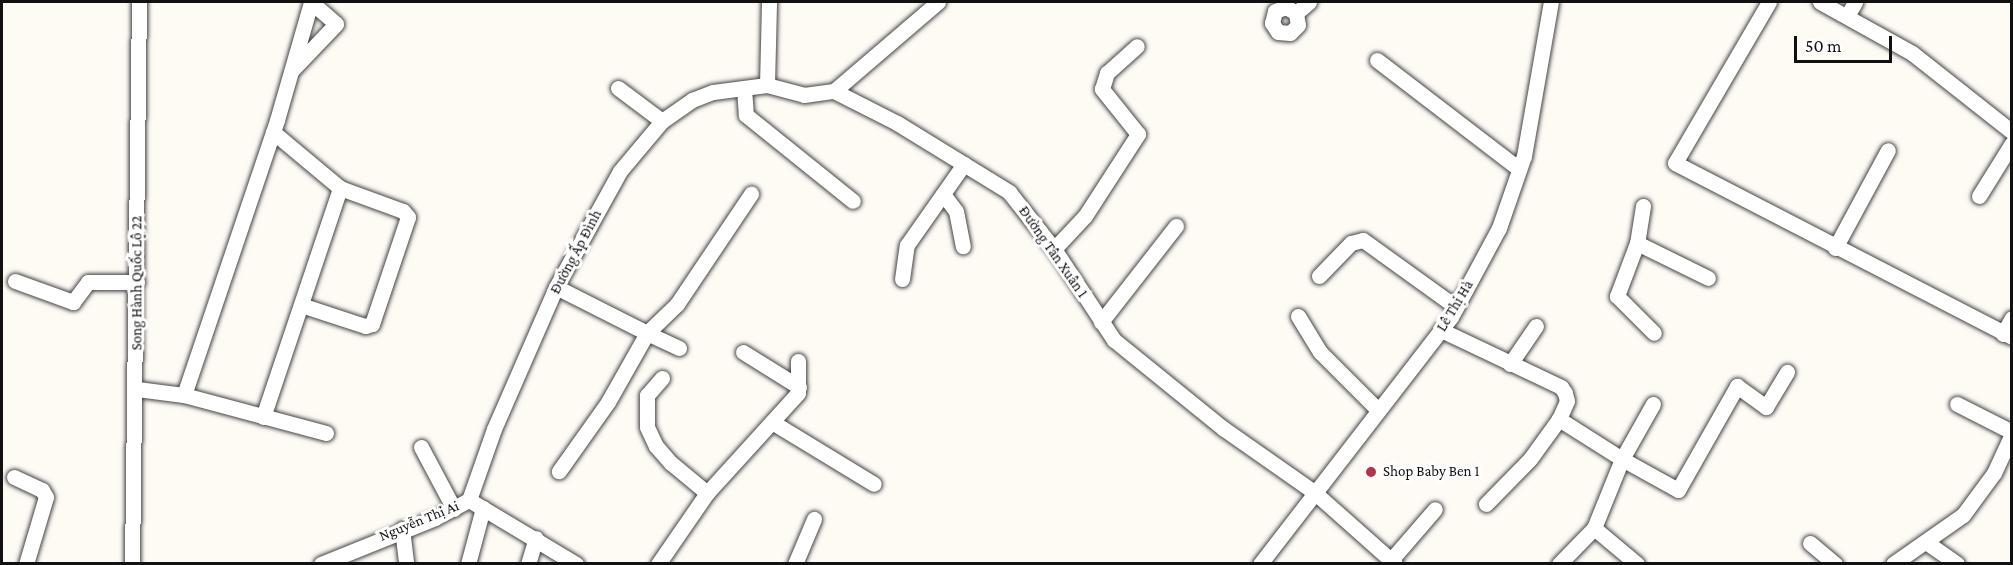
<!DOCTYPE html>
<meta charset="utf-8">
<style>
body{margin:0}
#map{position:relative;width:2013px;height:565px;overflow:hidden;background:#fefbf5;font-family:"Crimson Pro",serif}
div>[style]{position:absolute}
.roads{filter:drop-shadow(0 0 2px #444) drop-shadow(0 0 2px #444)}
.minor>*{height:15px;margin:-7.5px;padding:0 7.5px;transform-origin:7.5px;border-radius:7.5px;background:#fff}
.dots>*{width:16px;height:16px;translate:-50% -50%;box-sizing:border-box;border:3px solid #fff;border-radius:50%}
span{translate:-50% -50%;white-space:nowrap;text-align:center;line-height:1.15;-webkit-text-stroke:6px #fff;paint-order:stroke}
.street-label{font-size:15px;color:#111}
.poi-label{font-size:15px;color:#111}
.left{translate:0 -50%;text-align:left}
.frame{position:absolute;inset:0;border:3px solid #111;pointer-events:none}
.scale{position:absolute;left:1794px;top:36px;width:98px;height:27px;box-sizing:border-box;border:3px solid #111;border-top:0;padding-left:8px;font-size:18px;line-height:21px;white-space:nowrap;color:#111;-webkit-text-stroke:4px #fff;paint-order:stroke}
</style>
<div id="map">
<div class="roads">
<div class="minor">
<div style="left:1769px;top:2px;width:186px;rotate:120.3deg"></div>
<div style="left:1675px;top:163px;width:379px;rotate:27.3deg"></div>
<div style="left:1820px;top:2px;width:105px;rotate:29deg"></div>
<div style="left:1912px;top:53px;width:127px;rotate:38.3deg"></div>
<div style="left:1286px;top:7px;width:12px;rotate:31deg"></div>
<div style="left:1296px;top:13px;width:12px;rotate:81deg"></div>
<div style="left:1298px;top:25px;width:11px;rotate:135deg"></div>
<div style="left:1290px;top:33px;width:12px;rotate:-175deg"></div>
<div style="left:1278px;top:32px;width:11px;rotate:-124deg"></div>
<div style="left:1272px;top:23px;width:12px;rotate:-76deg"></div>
<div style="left:1275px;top:11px;width:12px;rotate:-20deg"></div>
<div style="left:1296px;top:13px;width:17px;rotate:-40deg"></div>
<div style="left:1847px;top:16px;width:16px;rotate:-60deg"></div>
<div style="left:1377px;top:60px;width:179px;rotate:37.5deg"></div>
<div style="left:767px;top:85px;width:83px;rotate:-88.6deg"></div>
<div style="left:618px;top:88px;width:55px;rotate:36.9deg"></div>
<div style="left:744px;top:88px;width:27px;rotate:86deg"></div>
<div style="left:746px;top:115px;width:137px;rotate:38.8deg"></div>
<div style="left:834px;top:91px;width:137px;rotate:-40.6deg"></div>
<div style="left:273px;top:132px;width:87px;rotate:39.9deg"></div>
<div style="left:340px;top:188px;width:67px;rotate:20.1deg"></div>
<div style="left:403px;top:211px;width:8px;rotate:50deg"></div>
<div style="left:408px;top:217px;width:113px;rotate:108.6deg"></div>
<div style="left:372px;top:324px;width:7px;rotate:164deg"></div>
<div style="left:365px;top:326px;width:67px;rotate:-161.8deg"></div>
<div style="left:943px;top:194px;width:21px;rotate:53deg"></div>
<div style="left:956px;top:211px;width:36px;rotate:79deg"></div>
<div style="left:1979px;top:196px;width:62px;rotate:-58.1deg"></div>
<div style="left:1643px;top:206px;width:37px;rotate:99deg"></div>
<div style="left:1637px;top:243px;width:79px;rotate:26.2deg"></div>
<div style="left:1637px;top:243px;width:57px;rotate:110.7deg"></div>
<div style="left:1617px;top:296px;width:52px;rotate:45deg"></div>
<div style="left:1835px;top:248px;width:111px;rotate:-61.6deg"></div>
<div style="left:1054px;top:249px;width:45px;rotate:-46.8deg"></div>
<div style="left:1085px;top:216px;width:98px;rotate:-57.1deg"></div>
<div style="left:1138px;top:134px;width:58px;rotate:-128.7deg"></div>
<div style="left:1102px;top:89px;width:17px;rotate:-73deg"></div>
<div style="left:1107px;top:73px;width:40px;rotate:-42deg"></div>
<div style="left:1319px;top:276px;width:46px;rotate:-45.9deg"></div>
<div style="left:1351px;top:243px;width:12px;rotate:-14deg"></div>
<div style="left:1363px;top:240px;width:115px;rotate:35.8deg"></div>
<div style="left:902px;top:279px;width:34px;rotate:-82deg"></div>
<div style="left:907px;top:245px;width:99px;rotate:-54.9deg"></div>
<div style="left:15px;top:281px;width:62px;rotate:19.9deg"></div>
<div style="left:73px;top:302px;width:25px;rotate:-53deg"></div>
<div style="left:88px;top:282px;width:49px"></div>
<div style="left:556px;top:287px;width:102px;rotate:26.8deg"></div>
<div style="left:647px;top:333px;width:79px;rotate:119.5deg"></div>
<div style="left:608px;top:402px;width:85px;rotate:125.4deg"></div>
<div style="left:1298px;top:316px;width:42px;rotate:58.6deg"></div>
<div style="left:1320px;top:352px;width:82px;rotate:45deg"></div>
<div style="left:1101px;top:322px;width:122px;rotate:-52deg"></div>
<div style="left:1441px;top:330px;width:133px;rotate:25.4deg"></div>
<div style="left:1561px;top:387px;width:7px;rotate:56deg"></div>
<div style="left:1565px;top:393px;width:8px;rotate:76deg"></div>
<div style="left:1567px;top:401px;width:20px;rotate:114deg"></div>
<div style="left:1559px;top:419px;width:49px;rotate:125.9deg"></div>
<div style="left:1530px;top:459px;width:63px;rotate:134.4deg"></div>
<div style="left:2003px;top:334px;width:18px;rotate:-61deg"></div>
<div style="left:679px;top:348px;width:35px;rotate:-155deg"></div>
<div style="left:647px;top:333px;width:42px;rotate:-44deg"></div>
<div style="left:677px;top:304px;width:133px;rotate:-56.1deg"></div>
<div style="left:743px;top:352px;width:66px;rotate:32deg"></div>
<div style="left:1510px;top:364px;width:46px;rotate:-55.6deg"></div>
<div style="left:662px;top:378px;width:23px;rotate:131deg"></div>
<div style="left:647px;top:395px;width:32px;rotate:90deg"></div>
<div style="left:647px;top:427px;width:21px;rotate:65deg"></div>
<div style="left:656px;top:446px;width:23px;rotate:49deg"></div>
<div style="left:671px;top:463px;width:47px;rotate:39.8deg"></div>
<div style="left:137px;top:389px;width:47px;rotate:7.3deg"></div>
<div style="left:184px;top:395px;width:147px;rotate:15deg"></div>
<div style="left:184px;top:395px;width:290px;rotate:-71.3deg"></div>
<div style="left:277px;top:120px;width:123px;rotate:-73.9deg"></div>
<div style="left:311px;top:2px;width:33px;rotate:41deg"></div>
<div style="left:336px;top:24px;width:64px;rotate:133.7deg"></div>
<div style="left:1653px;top:404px;width:63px;rotate:119.4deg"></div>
<div style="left:1622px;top:459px;width:64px;rotate:29deg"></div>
<div style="left:1678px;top:490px;width:120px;rotate:-60.4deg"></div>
<div style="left:1737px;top:386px;width:36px;rotate:36deg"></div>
<div style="left:1766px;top:407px;width:41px;rotate:-59deg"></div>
<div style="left:1957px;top:404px;width:62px;rotate:27deg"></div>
<div style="left:263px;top:417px;width:242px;rotate:-71.4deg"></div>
<div style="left:772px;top:422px;width:119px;rotate:31.3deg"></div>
<div style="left:421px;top:447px;width:70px;rotate:62deg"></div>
<div style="left:14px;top:477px;width:31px;rotate:25deg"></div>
<div style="left:42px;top:490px;width:8px;rotate:60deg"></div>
<div style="left:46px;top:497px;width:70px;rotate:106.6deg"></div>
<div style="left:469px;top:500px;width:75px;rotate:-70.6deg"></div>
<div style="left:494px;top:429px;width:155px;rotate:-66.4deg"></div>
<div style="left:556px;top:287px;width:132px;rotate:-61.1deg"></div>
<div style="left:620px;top:171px;width:65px;rotate:-50deg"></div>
<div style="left:662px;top:121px;width:37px;rotate:-35deg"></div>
<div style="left:692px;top:100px;width:22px;rotate:-21deg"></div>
<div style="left:713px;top:92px;width:54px;rotate:-7.4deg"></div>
<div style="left:767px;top:85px;width:38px;rotate:15deg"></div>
<div style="left:804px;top:95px;width:30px;rotate:-8deg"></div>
<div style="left:834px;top:91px;width:71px;rotate:26.9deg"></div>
<div style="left:897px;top:123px;width:132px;rotate:31.6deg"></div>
<div style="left:1009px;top:192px;width:73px;rotate:51.7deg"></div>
<div style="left:1054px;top:249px;width:109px;rotate:56.6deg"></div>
<div style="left:1114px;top:340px;width:141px;rotate:39deg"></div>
<div style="left:1224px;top:429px;width:110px;rotate:35deg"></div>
<div style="left:1314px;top:492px;width:108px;rotate:41.6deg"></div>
<div style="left:469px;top:500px;width:125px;rotate:30.9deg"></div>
<div style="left:1594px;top:528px;width:56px;rotate:39.9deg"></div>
<div style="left:402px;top:529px;width:35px;rotate:83deg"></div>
<div style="left:1926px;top:542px;width:38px;rotate:35deg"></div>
<div style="left:1810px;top:543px;width:33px;rotate:40deg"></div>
<div style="left:1391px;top:560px;width:67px;rotate:-49.2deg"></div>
<div style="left:132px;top:564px;width:562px;rotate:-89.29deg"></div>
<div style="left:321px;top:564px;width:123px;rotate:-22deg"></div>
<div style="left:435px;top:518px;width:38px;rotate:-28deg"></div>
<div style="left:468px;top:564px;width:58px;rotate:-75deg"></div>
<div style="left:528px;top:564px;width:27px;rotate:-73deg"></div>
<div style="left:658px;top:564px;width:86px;rotate:-55.4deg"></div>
<div style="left:707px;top:493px;width:135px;rotate:-47.7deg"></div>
<div style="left:798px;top:393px;width:32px;rotate:-90deg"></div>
<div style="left:795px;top:564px;width:49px;rotate:-67.1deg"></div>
<div style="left:1260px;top:564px;width:312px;rotate:-52.3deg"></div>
<div style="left:1451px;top:317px;width:101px;rotate:-61.7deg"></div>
<div style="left:1499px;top:228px;width:76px;rotate:-70.9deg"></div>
<div style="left:1524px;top:156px;width:156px;rotate:-80.1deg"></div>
<div style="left:1559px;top:564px;width:50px;rotate:-45.8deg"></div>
<div style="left:1594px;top:528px;width:74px;rotate:-67.9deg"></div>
<div style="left:1622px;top:459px;width:75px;rotate:-147.6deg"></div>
<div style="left:1893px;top:564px;width:85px;rotate:-35deg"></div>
<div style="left:1963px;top:515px;width:52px;rotate:-53.6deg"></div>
<div style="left:1994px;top:473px;width:43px;rotate:-65.2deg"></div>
</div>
</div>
<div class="dots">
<div style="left:1371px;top:472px;background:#b73247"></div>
</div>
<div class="street-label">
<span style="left:576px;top:252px;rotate:-62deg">Đường Ấp Đình</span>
<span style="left:1053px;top:252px;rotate:55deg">Đường Tân Xuân 1</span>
<span style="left:137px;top:283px;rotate:-90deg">Song Hành Quốc Lộ 22</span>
<span style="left:1455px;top:306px;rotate:-59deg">Lê Thị Hà</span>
<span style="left:419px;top:521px;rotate:-22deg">Nguyễn Thị Ai</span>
</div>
<div class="poi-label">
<span class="left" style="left:1383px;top:472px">Shop Baby Ben 1</span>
</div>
<div class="frame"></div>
<div class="scale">50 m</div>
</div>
